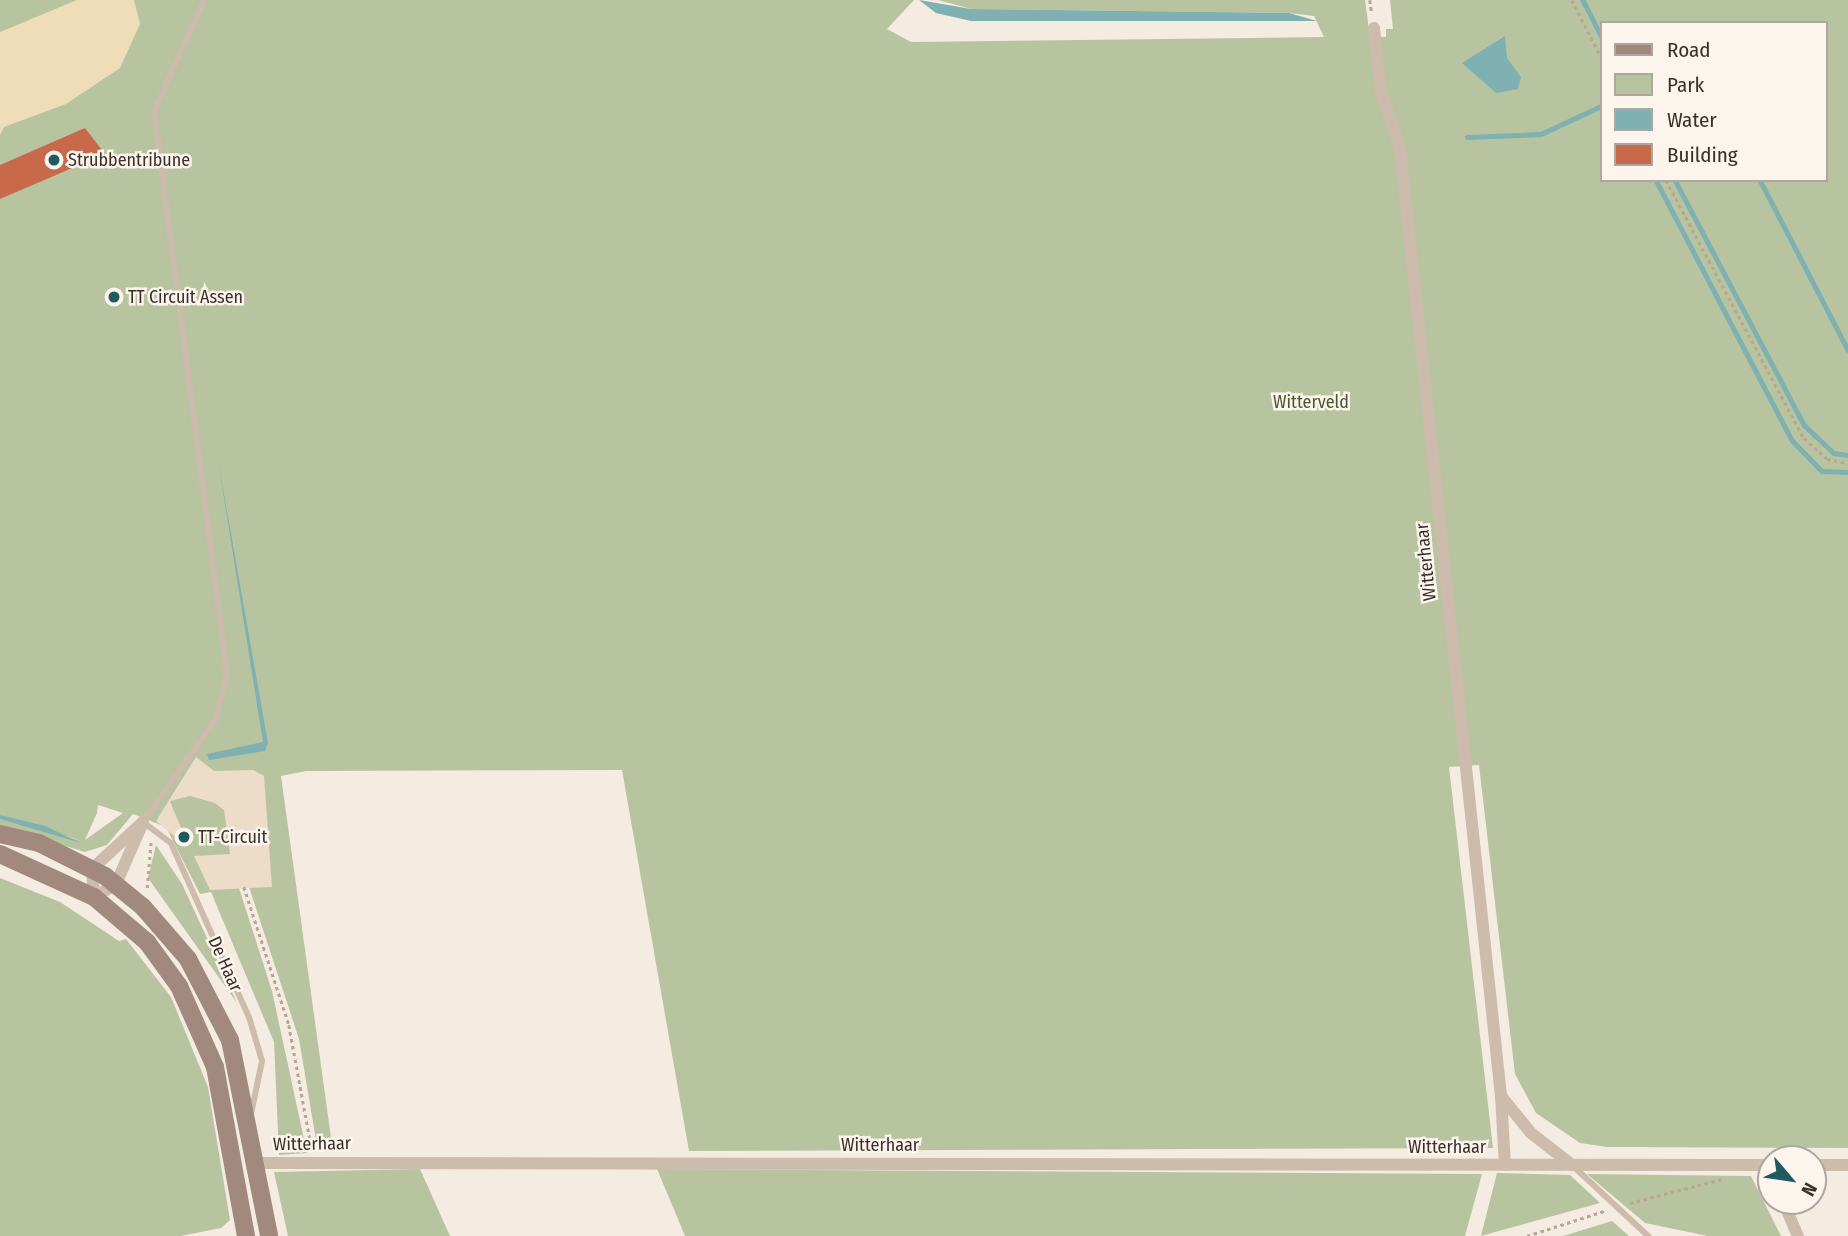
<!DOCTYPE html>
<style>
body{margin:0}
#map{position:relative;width:1848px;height:1236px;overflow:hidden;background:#f4ebe1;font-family:"Fira Sans Condensed",sans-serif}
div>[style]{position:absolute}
.green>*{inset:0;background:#b8c4a0}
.sand>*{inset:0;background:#efdcb8}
.plaza>*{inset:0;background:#ecdcc8}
.water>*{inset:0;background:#7fb0b2}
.stream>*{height:4.5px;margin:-2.25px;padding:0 2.25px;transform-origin:2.25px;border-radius:2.25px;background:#7fb0b2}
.building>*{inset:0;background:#c8694b}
.path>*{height:2.5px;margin-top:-1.25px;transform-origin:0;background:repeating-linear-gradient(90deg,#b9a596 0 3.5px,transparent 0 7px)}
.lane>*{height:6px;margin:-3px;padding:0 3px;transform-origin:3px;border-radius:3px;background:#cdbbac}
.street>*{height:12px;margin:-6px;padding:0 6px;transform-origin:6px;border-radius:6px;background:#cdbbac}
.secondary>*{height:18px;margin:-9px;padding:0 9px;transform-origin:9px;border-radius:9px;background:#a18a7d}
.dots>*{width:19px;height:19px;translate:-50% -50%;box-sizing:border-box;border:4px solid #fbf5ee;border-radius:50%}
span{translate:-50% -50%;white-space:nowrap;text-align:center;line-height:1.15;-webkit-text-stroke:5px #fbf5ee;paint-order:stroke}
.poi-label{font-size:18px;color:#3b302b}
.left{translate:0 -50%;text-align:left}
.park-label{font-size:18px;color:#4a5a2e}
.street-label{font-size:18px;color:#3b302b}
.legend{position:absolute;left:1600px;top:21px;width:228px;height:161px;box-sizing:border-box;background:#fbf5ee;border:2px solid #aea6a0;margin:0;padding:9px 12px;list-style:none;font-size:21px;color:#3b302b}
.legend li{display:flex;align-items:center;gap:14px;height:35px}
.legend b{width:35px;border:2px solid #aea6a0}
.north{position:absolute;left:1757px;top:1145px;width:70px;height:70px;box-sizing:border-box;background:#fbf5ee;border:2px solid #aea6a0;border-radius:50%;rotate:119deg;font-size:19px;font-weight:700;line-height:28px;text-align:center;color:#3b302b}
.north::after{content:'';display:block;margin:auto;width:24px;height:32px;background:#1f5a5e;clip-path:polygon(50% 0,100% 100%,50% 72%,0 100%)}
</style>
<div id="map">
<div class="green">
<div style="clip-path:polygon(evenodd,0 0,914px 0,887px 29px,911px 42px,1324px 37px,1314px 16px,1289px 13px,971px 9px,938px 0,1365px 0,1370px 37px,1386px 37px,1386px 29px,1393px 29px,1390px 0,1848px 0,1848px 1148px,1607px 1147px,1580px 1143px,1536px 1113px,1515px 1074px,1479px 765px,1449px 767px,1493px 1148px,689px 1151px,622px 770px,306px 771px,281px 776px,333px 1152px,318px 1152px,299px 1039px,249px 887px,271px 883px,239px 888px,272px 991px,307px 1153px,279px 1155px,274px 1042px,211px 892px,200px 894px,166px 827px,133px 814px,107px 845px,85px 852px,0 826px,0 819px,9px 821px,81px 841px,0 815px,0 0,1601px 23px,1825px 23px,1825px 180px,1601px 180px,1601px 23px,0 0,98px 805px,123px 813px,85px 840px,97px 813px,98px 805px)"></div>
<div style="clip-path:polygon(156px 845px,182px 884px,237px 1003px,148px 878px)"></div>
<div style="clip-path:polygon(0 878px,60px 902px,119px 941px,126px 939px,171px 997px,208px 1087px,230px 1220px,221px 1228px,181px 1236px,0 1236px)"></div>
<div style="clip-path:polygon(420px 1169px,450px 1236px,288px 1236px,274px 1172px)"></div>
<div style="clip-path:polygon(657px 1169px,1482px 1174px,1465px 1236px,685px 1236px)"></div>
<div style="clip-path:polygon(1497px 1173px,1570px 1175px,1600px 1203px,1481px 1236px)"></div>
<div style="clip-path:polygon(1587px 1174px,1751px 1176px,1781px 1236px,1708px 1236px,1645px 1223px)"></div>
<div style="clip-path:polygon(1612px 1221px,1629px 1236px,1563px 1236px)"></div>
</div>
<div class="sand">
<div style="clip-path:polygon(77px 0,134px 0,140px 24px,120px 68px,66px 104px,4px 127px,0 135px,0 32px)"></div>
</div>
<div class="plaza">
<div style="clip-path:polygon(196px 757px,214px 771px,253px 770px,264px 776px,272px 887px,210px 890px,194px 856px,230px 854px,224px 810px,215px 803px,190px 796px,170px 801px,184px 835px,174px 836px,156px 821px)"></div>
</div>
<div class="water">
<div style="clip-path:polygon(919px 0,971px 9px,1289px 13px,1317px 21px,971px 21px,936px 13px)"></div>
<div style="clip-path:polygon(1505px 36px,1507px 58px,1521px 77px,1518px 89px,1496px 93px,1462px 63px)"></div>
<div style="clip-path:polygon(218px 460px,268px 743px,265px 751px,209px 760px,207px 754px,263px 742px)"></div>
<div style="clip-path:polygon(0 815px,45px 826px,81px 843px,0 819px)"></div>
</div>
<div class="stream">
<div style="left:1583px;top:0;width:39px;rotate:63deg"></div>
<div style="left:1467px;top:137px;width:74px;rotate:-2.3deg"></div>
<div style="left:1541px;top:134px;width:66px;rotate:-25deg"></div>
<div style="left:1656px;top:180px;width:293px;rotate:62.4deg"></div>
<div style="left:1792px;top:440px;width:43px;rotate:45.9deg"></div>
<div style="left:1822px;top:471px;width:26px;rotate:2deg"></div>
<div style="left:1675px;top:180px;width:277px;rotate:62.2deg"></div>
<div style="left:1804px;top:425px;width:41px;rotate:43deg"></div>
<div style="left:1834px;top:453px;width:14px;rotate:8deg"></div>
<div style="left:1760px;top:180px;width:191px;rotate:62.6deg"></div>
</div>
<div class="building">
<div style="clip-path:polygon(85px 128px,105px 154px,0 199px,0 165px)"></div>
</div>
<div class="path">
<div style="left:1370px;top:0;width:14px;rotate:82deg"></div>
<div style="left:1572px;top:0;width:64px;rotate:63deg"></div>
<div style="left:1666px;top:180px;width:293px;rotate:61.9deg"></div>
<div style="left:1804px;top:438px;width:31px;rotate:42deg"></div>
<div style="left:1827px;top:459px;width:21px;rotate:11deg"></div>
<div style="left:244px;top:887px;width:145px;rotate:71.9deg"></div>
<div style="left:289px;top:1025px;width:127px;rotate:79.6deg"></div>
<div style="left:147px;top:888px;width:48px;rotate:-85.2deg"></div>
<div style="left:1630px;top:1203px;width:95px;rotate:-14.6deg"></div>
<div style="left:1527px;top:1236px;width:84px;rotate:-18deg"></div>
</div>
<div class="lane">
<div style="left:204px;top:0;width:122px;rotate:114.2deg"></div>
<div style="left:154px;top:111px;width:567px;rotate:82.6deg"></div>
<div style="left:227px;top:673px;width:47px;rotate:103.4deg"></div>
<div style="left:216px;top:719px;width:126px;rotate:125.3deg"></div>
<div style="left:143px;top:822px;width:35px;rotate:37deg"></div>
<div style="left:171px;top:843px;width:191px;rotate:65.9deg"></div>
<div style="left:249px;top:1017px;width:46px;rotate:73.5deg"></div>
<div style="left:262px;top:1061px;width:54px;rotate:101.7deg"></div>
<div style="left:1573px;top:1166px;width:103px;rotate:43deg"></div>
</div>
<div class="street">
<div style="left:1374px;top:28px;width:64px;rotate:83.8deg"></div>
<div style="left:1381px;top:92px;width:59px;rotate:71.3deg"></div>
<div style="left:1400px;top:148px;width:953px;rotate:83.92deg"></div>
<div style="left:1501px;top:1096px;width:48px;rotate:51deg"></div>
<div style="left:1531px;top:1133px;width:52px;rotate:38deg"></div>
<div style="left:143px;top:822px;width:68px;rotate:113.5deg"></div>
<div style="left:116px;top:884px;width:26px;rotate:149deg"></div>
<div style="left:94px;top:897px;width:28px;rotate:-94deg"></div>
<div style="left:92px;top:869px;width:69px;rotate:-42.7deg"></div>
<div style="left:1501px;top:1096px;width:69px;rotate:86.7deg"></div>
<div style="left:254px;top:1163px;width:1517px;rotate:0.08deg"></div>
<div style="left:1813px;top:1165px;width:35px"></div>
<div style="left:1783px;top:1201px;width:38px;rotate:67deg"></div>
</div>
<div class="secondary">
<div style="left:0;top:834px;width:40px;rotate:13deg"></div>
<div style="left:39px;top:843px;width:74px;rotate:26.6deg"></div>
<div style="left:105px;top:876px;width:49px;rotate:39.2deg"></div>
<div style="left:143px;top:907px;width:69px;rotate:49.1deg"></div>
<div style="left:188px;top:959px;width:91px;rotate:62.6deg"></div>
<div style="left:230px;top:1040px;width:200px;rotate:78.7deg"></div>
<div style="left:0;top:854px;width:103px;rotate:24.6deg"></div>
<div style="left:94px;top:897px;width:70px;rotate:40.3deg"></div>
<div style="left:147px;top:942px;width:54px;rotate:54deg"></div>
<div style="left:179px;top:986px;width:89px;rotate:66deg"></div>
<div style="left:215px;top:1067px;width:172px;rotate:79.6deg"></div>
</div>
<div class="dots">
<div style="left:54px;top:160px;background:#1f5a5e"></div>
<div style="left:114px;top:297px;background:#1f5a5e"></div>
<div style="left:184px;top:837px;background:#1f5a5e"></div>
</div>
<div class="poi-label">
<span class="left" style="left:68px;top:160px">Strubbentribune</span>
<span class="left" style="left:128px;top:297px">TT Circuit Assen</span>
<span class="left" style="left:198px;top:837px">TT-Circuit</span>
</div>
<div class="park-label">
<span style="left:1311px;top:402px">Witterveld</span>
</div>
<div class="street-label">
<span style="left:1426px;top:562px;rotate:-96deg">Witterhaar</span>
<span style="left:225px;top:964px;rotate:66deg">De Haar</span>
<span style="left:312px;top:1144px;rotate:-1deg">Witterhaar</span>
<span style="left:880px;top:1145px">Witterhaar</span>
<span style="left:1447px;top:1147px">Witterhaar</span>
</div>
<ul class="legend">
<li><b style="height:9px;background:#a18a7d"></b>Road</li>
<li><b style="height:19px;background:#b8c4a0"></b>Park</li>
<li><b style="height:19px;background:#7fb0b2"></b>Water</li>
<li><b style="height:19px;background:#c8694b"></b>Building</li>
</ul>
<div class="north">N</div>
</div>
